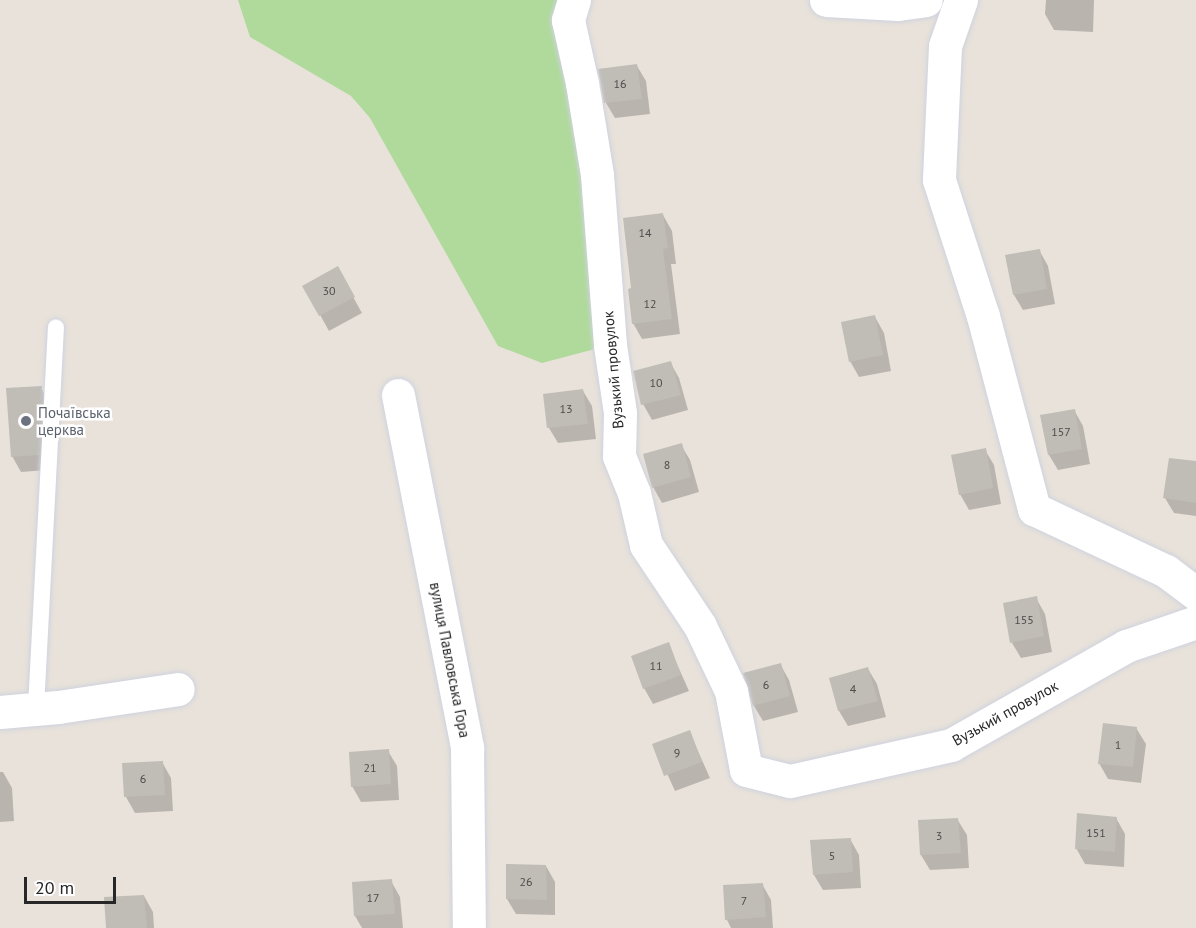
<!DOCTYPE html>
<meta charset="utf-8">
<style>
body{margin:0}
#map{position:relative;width:1196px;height:928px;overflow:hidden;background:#e8e2da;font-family:"PT Sans",sans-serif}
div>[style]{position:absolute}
.green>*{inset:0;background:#b0da9b}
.shadow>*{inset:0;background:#0003}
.building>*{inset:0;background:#c0bcb6}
.roads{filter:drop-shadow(0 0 2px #cfd2df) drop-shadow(0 0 2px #cfd2df)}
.service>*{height:16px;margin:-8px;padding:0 8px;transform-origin:8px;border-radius:8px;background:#fff}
.minor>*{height:33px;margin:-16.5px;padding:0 16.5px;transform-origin:16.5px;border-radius:16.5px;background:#fff}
.dots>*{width:16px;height:16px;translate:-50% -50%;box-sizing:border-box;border:3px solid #fff;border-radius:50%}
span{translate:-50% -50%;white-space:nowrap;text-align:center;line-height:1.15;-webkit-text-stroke:5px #fff;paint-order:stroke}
.number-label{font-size:12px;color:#4d4c4b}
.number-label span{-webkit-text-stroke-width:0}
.street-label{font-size:15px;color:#272727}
.worship-label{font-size:15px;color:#5b616d}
.left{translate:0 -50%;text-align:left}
.scale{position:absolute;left:24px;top:877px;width:92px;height:27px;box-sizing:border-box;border:3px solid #272727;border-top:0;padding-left:8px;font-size:18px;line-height:21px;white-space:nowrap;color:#272727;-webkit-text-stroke:4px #fff;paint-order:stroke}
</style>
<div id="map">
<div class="green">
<div style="clip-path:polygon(238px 0,574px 0,610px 345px,542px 363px,498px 346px,370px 118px,351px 96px,250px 37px)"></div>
</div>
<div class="shadow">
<div style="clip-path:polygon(1046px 0,1094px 0,1093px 32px,1054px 30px,1045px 14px)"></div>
<div style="clip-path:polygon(637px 66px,646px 81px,650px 114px,615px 118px,606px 103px)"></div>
<div style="clip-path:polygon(663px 215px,672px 231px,676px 264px,671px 264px,680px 334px,642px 339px,633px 323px,633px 290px)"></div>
<div style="clip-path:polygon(1039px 250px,1048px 266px,1055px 304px,1023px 310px,1014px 295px)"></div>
<div style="clip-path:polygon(337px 268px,362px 313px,329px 331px,304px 286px)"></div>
<div style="clip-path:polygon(875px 317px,884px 333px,891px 371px,859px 377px,850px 361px)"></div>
<div style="clip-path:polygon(670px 362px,679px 378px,688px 410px,652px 420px,643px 404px)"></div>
<div style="clip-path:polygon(41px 388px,50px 403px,47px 470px,21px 472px,12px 456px)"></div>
<div style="clip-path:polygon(583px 391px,592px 406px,596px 439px,558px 443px,549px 428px,545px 395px)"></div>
<div style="clip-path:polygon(1074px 410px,1083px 426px,1090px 464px,1058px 470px,1049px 455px,1042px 416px)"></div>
<div style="clip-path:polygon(681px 445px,690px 460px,699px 492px,662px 503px,653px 487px)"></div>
<div style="clip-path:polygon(985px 450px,994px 465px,1001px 504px,969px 510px,960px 494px)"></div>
<div style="clip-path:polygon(1196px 463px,1196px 516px,1174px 513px,1165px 498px)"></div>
<div style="clip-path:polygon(1036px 598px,1045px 614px,1052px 652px,1021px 658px,1012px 643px)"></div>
<div style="clip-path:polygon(668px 644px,689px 691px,653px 704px,644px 688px)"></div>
<div style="clip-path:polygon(780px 664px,789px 680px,798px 712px,763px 721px,754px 706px)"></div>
<div style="clip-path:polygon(868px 669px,877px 684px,886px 717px,848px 726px,839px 711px,831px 679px)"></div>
<div style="clip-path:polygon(1136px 728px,1146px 744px,1141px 783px,1108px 779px,1099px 763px)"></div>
<div style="clip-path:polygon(689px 731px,710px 778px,675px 791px,654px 745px)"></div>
<div style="clip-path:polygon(388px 751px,397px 766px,399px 800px,361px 802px,352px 786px)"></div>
<div style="clip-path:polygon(162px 762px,171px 778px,173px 811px,135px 813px,126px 797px,123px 764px)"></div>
<div style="clip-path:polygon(0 772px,3px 772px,12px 788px,14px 821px,0 822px)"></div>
<div style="clip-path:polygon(1116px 818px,1125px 834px,1124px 867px,1085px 864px,1076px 848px)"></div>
<div style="clip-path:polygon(957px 819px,967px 835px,969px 868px,930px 870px,921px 855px)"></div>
<div style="clip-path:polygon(850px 839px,859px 855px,861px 888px,823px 890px,814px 875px)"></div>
<div style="clip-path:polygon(546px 866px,555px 882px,555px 915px,516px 914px,507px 899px)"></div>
<div style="clip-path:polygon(391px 881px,400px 897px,403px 928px,362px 928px,355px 916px)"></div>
<div style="clip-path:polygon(762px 884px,771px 900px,773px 928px,731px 928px,727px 920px)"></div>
<div style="clip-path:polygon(144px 896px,153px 912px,154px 928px,107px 928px)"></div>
</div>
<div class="building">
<div style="clip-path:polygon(637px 64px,642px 99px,604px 103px,598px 69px)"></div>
<div style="clip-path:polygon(663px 213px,668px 248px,663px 249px,672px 319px,632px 324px,628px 289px,631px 288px,623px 218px)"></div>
<div style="clip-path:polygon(1040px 249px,1047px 289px,1013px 295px,1005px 255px)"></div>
<div style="clip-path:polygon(338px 266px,355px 297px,319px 316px,302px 286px)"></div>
<div style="clip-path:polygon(875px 315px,883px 355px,849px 362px,841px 322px)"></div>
<div style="clip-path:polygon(671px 361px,681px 395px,641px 405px,633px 371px)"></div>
<div style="clip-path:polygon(42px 386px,39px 455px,11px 457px,6px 388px)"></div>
<div style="clip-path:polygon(583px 389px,588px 424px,547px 428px,543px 394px)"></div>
<div style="clip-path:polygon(1075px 409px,1082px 449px,1048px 455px,1040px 415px)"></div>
<div style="clip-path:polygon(682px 443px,691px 477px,652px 488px,643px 454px)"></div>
<div style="clip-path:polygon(986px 448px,993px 488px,959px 495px,951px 455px)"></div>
<div style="clip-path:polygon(1169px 458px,1196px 461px,1196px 503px,1163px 498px)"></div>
<div style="clip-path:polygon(1037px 596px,1044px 636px,1010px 643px,1003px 603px)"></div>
<div style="clip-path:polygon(669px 642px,681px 675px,643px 689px,631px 656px)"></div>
<div style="clip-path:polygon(781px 663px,790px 696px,753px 706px,743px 673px)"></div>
<div style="clip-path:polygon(868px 667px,878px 701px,838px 711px,829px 678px)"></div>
<div style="clip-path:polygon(1103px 723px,1137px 727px,1133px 767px,1098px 764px)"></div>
<div style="clip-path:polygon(690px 730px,702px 762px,664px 776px,652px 744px)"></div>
<div style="clip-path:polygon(389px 749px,391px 784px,351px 787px,349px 752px)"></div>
<div style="clip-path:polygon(163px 761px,165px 795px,124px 797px,122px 763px)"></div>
<div style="clip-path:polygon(1077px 813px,1117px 817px,1115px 852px,1075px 849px)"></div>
<div style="clip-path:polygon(958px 818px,961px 853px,920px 855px,918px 820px)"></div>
<div style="clip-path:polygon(851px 838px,853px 872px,813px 875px,810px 840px)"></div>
<div style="clip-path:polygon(506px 864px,546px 865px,547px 900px,506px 899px)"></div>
<div style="clip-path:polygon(392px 879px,395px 914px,354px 916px,352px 882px)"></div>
<div style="clip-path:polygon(763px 883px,766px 917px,725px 920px,723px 885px)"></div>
<div style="clip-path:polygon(144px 895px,147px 928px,106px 928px,104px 897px)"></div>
</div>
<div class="roads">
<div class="service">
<div style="left:36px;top:708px;width:381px;rotate:-87deg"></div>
</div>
<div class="minor">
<div style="left:574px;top:0;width:21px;rotate:107deg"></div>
<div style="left:568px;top:20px;width:65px;rotate:77.5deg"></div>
<div style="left:582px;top:83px;width:93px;rotate:80.7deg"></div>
<div style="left:597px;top:175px;width:170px;rotate:85.6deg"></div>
<div style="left:610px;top:345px;width:69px;rotate:81.6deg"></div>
<div style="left:620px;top:413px;width:43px;rotate:91.3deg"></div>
<div style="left:619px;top:456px;width:40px;rotate:68deg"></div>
<div style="left:634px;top:493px;width:53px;rotate:77deg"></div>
<div style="left:646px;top:545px;width:97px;rotate:56.3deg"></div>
<div style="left:700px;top:626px;width:72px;rotate:64.5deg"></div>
<div style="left:731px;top:691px;width:80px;rotate:79.2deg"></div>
<div style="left:746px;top:770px;width:45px;rotate:14deg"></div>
<div style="left:790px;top:781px;width:165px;rotate:-12.6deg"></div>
<div style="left:951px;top:745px;width:201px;rotate:-29.5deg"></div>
<div style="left:1126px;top:646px;width:74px;rotate:-18.9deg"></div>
<div style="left:826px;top:0;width:72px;rotate:3.2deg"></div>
<div style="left:898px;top:4px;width:28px;rotate:-8deg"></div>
<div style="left:961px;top:0;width:49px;rotate:109.2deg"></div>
<div style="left:945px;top:46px;width:134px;rotate:92.6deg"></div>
<div style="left:939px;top:180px;width:143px;rotate:72.1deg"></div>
<div style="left:983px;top:316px;width:200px;rotate:75.2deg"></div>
<div style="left:1034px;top:509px;width:146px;rotate:25.2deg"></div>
<div style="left:1166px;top:571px;width:38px;rotate:37deg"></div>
<div style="left:398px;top:395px;width:360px;rotate:78.9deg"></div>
<div style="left:467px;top:748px;width:180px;rotate:89.4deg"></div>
<div style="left:0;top:712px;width:58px;rotate:-4.9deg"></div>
<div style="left:58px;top:707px;width:121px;rotate:-8.5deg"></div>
</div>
</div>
<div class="dots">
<div style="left:26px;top:421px;background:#6b7280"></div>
</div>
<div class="number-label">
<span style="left:620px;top:84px">16</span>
<span style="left:645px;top:233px">14</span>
<span style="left:329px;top:291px">30</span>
<span style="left:650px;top:304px">12</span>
<span style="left:656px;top:383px">10</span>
<span style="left:566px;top:409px">13</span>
<span style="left:1061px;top:432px">157</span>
<span style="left:667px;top:465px">8</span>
<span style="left:1024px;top:620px">155</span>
<span style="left:656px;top:666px">11</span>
<span style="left:766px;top:685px">6</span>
<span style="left:853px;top:689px">4</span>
<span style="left:1118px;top:745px">1</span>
<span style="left:677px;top:753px">9</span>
<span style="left:370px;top:768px">21</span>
<span style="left:143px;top:779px">6</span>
<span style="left:1096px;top:833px">151</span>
<span style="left:939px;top:836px">3</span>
<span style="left:832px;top:856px">5</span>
<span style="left:526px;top:882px">26</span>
<span style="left:373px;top:898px">17</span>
<span style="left:744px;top:901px">7</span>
</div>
<div class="street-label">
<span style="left:613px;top:370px;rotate:-95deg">Вузький провулок</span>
<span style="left:450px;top:660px;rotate:79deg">вулиця Павловська Гора</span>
<span style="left:1005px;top:713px;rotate:-29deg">Вузький провулок</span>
</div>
<div class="worship-label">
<span class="left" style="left:38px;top:421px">Почаївська<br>церква</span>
</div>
<div class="scale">20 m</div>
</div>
